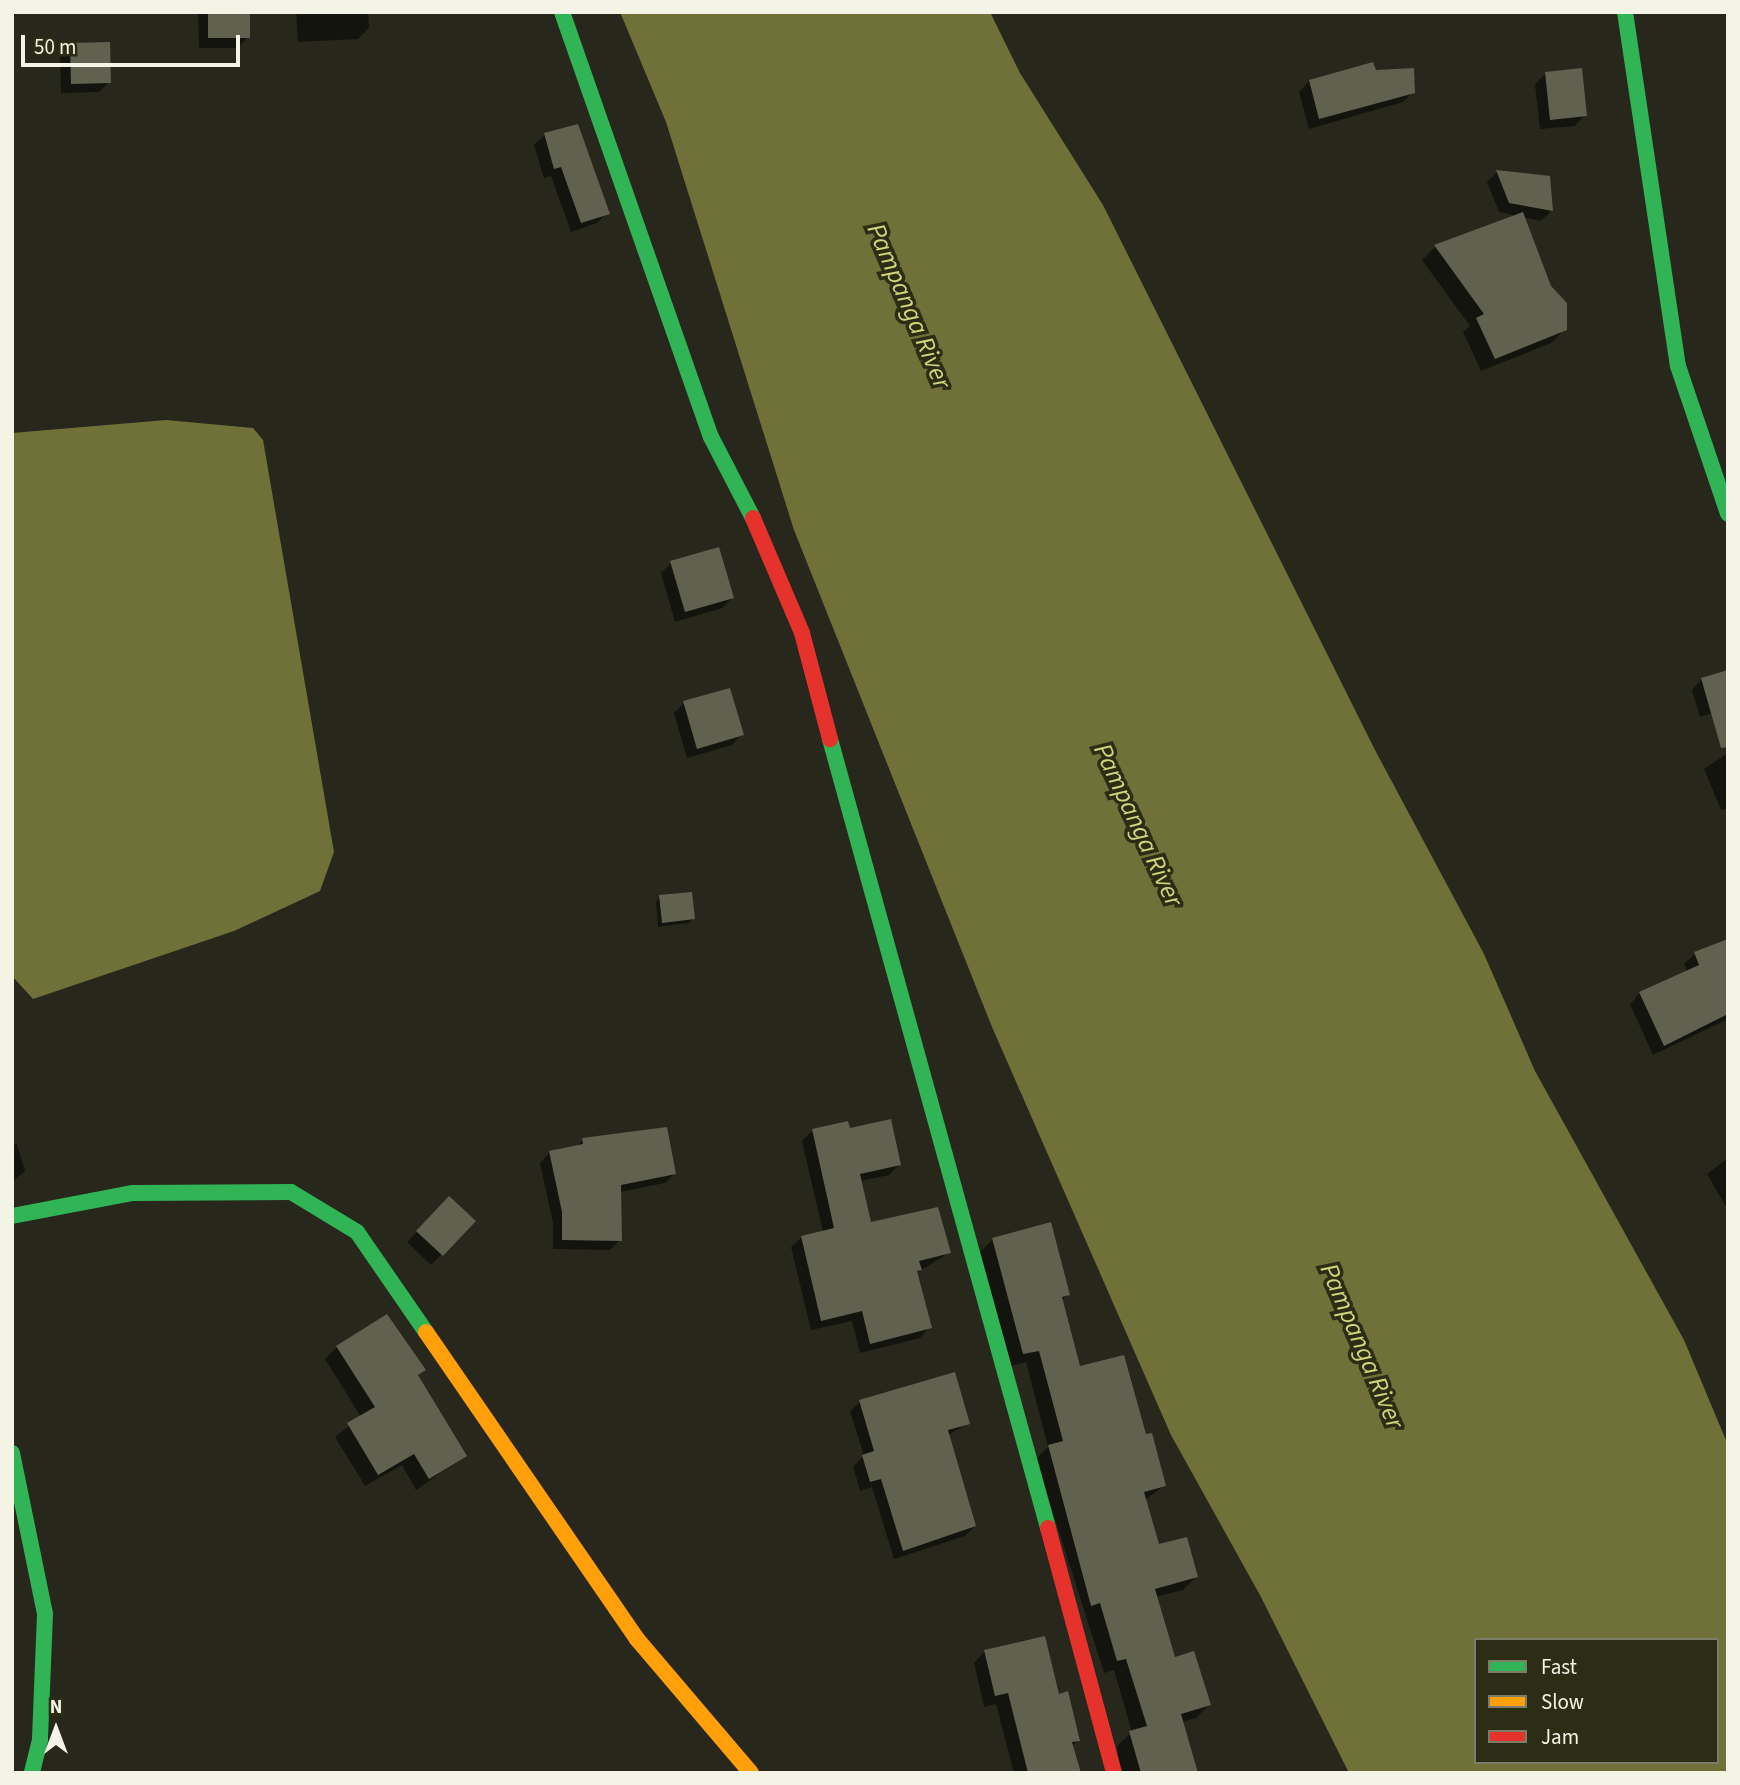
<!DOCTYPE html>
<style>
body{margin:0}
#map{position:relative;width:1740px;height:1785px;overflow:hidden;background:#27271b;font-family:"Source Sans 3",sans-serif}
div>[style]{position:absolute}
.water>*{inset:0;background:#707139}
.shadow>*{inset:0;background:#0007}
.building>*{inset:0;background:#616150}
.fast>*{height:16px;margin:-8px;padding:0 8px;transform-origin:8px;border-radius:8px;background:#30b455}
.slow>*{height:16px;margin:-8px;padding:0 8px;transform-origin:8px;border-radius:8px;background:#ff9f0a}
.jam>*{height:16px;margin:-8px;padding:0 8px;transform-origin:8px;border-radius:8px;background:#e5322d}
span{translate:-50% -50%;white-space:nowrap;text-align:center;line-height:1.15;-webkit-text-stroke:7px #2c2d15;paint-order:stroke}
.water-label{font-size:26px;color:#d3d47b;font-style:italic}
.frame{position:absolute;inset:0;border:14px solid #f4f4e6;pointer-events:none}
.legend{position:absolute;left:1474px;top:1638px;width:245px;height:126px;box-sizing:border-box;background:#2c2d15;border:2px solid #7c7d69;margin:0;padding:9px 12px;list-style:none;font-size:21px;color:#f4f4e6}
.legend li{display:flex;align-items:center;gap:14px;height:35px}
.legend b{width:35px;border:2px solid #7c7d69}
.north{position:absolute;left:21px;top:1694px;width:70px;height:70px;-webkit-text-stroke:5px #2c2d15;paint-order:stroke;rotate:0deg;font-size:19px;font-weight:700;line-height:28px;text-align:center;color:#f4f4e6}
.north::after{content:'';display:block;margin:auto;width:24px;height:32px;background:#f4f4e6;clip-path:polygon(50% 0,100% 100%,50% 72%,0 100%)}
.scale{position:absolute;left:21px;top:35px;width:219px;height:32px;box-sizing:border-box;border:4px solid #f4f4e6;border-top:0;padding-left:9px;font-size:21px;line-height:24px;white-space:nowrap;color:#f4f4e6;-webkit-text-stroke:5px #2c2d15;paint-order:stroke}
</style>
<div id="map">
<div class="water">
<div style="clip-path:polygon(evenodd,620px 12px,990px 12px,1020px 73px,1103px 205px,1375px 750px,1484px 954px,1535px 1071px,1684px 1340px,1728px 1445px,1728px 1773px,1349px 1773px,1261px 1597px,1171px 1435px,992px 1027px,794px 530px,666px 122px,620px 12px,1476px 1640px,1717px 1640px,1717px 1762px,1476px 1762px,1476px 1640px)"></div>
<div style="clip-path:polygon(166px 420px,253px 428px,263px 440px,334px 852px,320px 891px,234px 931px,33px 999px,12px 976px,12px 433px)"></div>
</div>
<div class="shadow">
<div style="clip-path:polygon(198px 12px,248px 12px,248px 37px,238px 48px,199px 48px)"></div>
<div style="clip-path:polygon(296px 12px,368px 12px,369px 28px,358px 39px,298px 42px)"></div>
<div style="clip-path:polygon(71px 44px,109px 82px,99px 92px,61px 93px,60px 55px)"></div>
<div style="clip-path:polygon(1374px 72px,1413px 92px,1403px 102px,1309px 129px,1299px 92px,1309px 81px)"></div>
<div style="clip-path:polygon(1546px 73px,1585px 115px,1575px 126px,1540px 129px,1535px 84px)"></div>
<div style="clip-path:polygon(545px 135px,607px 213px,597px 223px,571px 232px,551px 176px,544px 178px,534px 145px)"></div>
<div style="clip-path:polygon(1497px 172px,1549px 178px,1551px 211px,1541px 221px,1523px 217px,1565px 329px,1551px 343px,1481px 371px,1463px 332px,1470px 326px,1422px 260px,1435px 247px,1517px 216px,1499px 212px,1487px 182px)"></div>
<div style="clip-path:polygon(671px 563px,732px 598px,722px 608px,675px 622px,661px 573px)"></div>
<div style="clip-path:polygon(1702px 679px,1728px 709px,1700px 717px,1692px 690px)"></div>
<div style="clip-path:polygon(684px 703px,742px 734px,732px 745px,687px 758px,674px 713px)"></div>
<div style="clip-path:polygon(1728px 753px,1728px 808px,1721px 810px,1704px 769px)"></div>
<div style="clip-path:polygon(660px 897px,693px 919px,689px 923px,658px 927px,656px 902px)"></div>
<div style="clip-path:polygon(1728px 940px,1728px 1019px,1653px 1055px,1630px 1004px,1640px 993px,1688px 972px,1684px 964px,1695px 954px)"></div>
<div style="clip-path:polygon(813px 1130px,849px 1130px,899px 1165px,889px 1175px,860px 1181px,870px 1224px,949px 1253px,916px 1273px,930px 1327px,920px 1338px,860px 1353px,852px 1321px,811px 1330px,791px 1247px,802px 1237px,823px 1232px,802px 1141px)"></div>
<div style="clip-path:polygon(583px 1140px,674px 1174px,665px 1183px,620px 1192px,620px 1240px,610px 1250px,553px 1249px,553px 1223px,540px 1163px,549px 1153px,575px 1148px)"></div>
<div style="clip-path:polygon(17px 1144px,25px 1171px,12px 1182px,12px 1145px)"></div>
<div style="clip-path:polygon(1728px 1158px,1728px 1210px,1707px 1174px)"></div>
<div style="clip-path:polygon(449px 1198px,474px 1221px,431px 1265px,407px 1242px)"></div>
<div style="clip-path:polygon(993px 1239px,1068px 1294px,1061px 1302px,1078px 1369px,1144px 1436px,1164px 1486px,1145px 1500px,1158px 1546px,1196px 1577px,1183px 1590px,1155px 1597px,1174px 1659px,1209px 1705px,1196px 1718px,1182px 1722px,1196px 1771px,1201px 1773px,1120px 1773px,1117px 1746px,1132px 1732px,1114px 1670px,1104px 1673px,1036px 1459px,1048px 1447px,1026px 1362px,1011px 1366px,980px 1252px)"></div>
<div style="clip-path:polygon(337px 1347px,423px 1370px,417px 1377px,465px 1456px,416px 1490px,402px 1465px,365px 1486px,335px 1437px,361px 1417px,325px 1359px)"></div>
<div style="clip-path:polygon(954px 1374px,968px 1423px,947px 1436px,975px 1526px,965px 1536px,894px 1559px,872px 1487px,860px 1491px,853px 1466px,864px 1456px,850px 1411px,860px 1402px)"></div>
<div style="clip-path:polygon(985px 1651px,1078px 1740px,1072px 1746px,1078px 1773px,1014px 1773px,996px 1704px,984px 1707px,974px 1663px)"></div>
</div>
<div class="building">
<div style="clip-path:polygon(208px 12px,250px 12px,250px 38px,208px 38px)"></div>
<div style="clip-path:polygon(110px 42px,111px 83px,71px 84px,70px 43px)"></div>
<div style="clip-path:polygon(1373px 62px,1376px 70px,1414px 68px,1415px 93px,1319px 119px,1309px 80px)"></div>
<div style="clip-path:polygon(1582px 68px,1587px 116px,1550px 120px,1545px 72px)"></div>
<div style="clip-path:polygon(578px 124px,610px 214px,581px 223px,561px 167px,554px 169px,544px 133px)"></div>
<div style="clip-path:polygon(1496px 170px,1550px 176px,1553px 211px,1509px 203px)"></div>
<div style="clip-path:polygon(1523px 212px,1551px 286px,1567px 303px,1567px 330px,1495px 359px,1476px 318px,1484px 314px,1434px 245px)"></div>
<div style="clip-path:polygon(719px 547px,734px 598px,685px 612px,670px 561px)"></div>
<div style="clip-path:polygon(1728px 670px,1728px 747px,1721px 748px,1701px 678px)"></div>
<div style="clip-path:polygon(730px 688px,744px 735px,697px 749px,683px 701px)"></div>
<div style="clip-path:polygon(692px 892px,695px 919px,662px 923px,659px 895px)"></div>
<div style="clip-path:polygon(1728px 939px,1728px 1014px,1664px 1046px,1639px 992px,1699px 965px,1694px 952px)"></div>
<div style="clip-path:polygon(891px 1119px,901px 1165px,860px 1174px,871px 1222px,938px 1207px,951px 1253px,919px 1261px,922px 1270px,917px 1271px,932px 1328px,870px 1344px,862px 1311px,821px 1321px,801px 1236px,834px 1228px,812px 1129px,848px 1121px,850px 1128px)"></div>
<div style="clip-path:polygon(667px 1127px,676px 1174px,621px 1185px,622px 1241px,562px 1240px,562px 1212px,549px 1151px,583px 1144px,582px 1138px)"></div>
<div style="clip-path:polygon(449px 1196px,476px 1221px,443px 1256px,416px 1231px)"></div>
<div style="clip-path:polygon(1051px 1222px,1070px 1295px,1062px 1297px,1080px 1366px,1124px 1355px,1146px 1434px,1152px 1433px,1166px 1486px,1144px 1492px,1159px 1544px,1187px 1537px,1198px 1577px,1155px 1589px,1175px 1657px,1194px 1651px,1211px 1705px,1181px 1714px,1198px 1773px,1141px 1773px,1129px 1731px,1147px 1726px,1126px 1659px,1117px 1661px,1100px 1603px,1091px 1606px,1048px 1445px,1063px 1441px,1039px 1351px,1023px 1354px,992px 1238px)"></div>
<div style="clip-path:polygon(387px 1314px,426px 1370px,418px 1375px,467px 1456px,429px 1479px,414px 1454px,378px 1475px,347px 1423px,375px 1407px,336px 1346px)"></div>
<div style="clip-path:polygon(955px 1372px,970px 1424px,948px 1430px,976px 1526px,903px 1551px,881px 1479px,870px 1482px,862px 1455px,874px 1451px,859px 1400px)"></div>
<div style="clip-path:polygon(1045px 1636px,1059px 1694px,1068px 1691px,1080px 1741px,1072px 1742px,1081px 1773px,1028px 1773px,1008px 1693px,995px 1696px,984px 1650px)"></div>
</div>
<div class="fast">
<div style="left:562px;top:12px;width:450px;rotate:70.7deg"></div>
<div style="left:711px;top:437px;width:91px;rotate:62.6deg"></div>
<div style="left:1625px;top:12px;width:358px;rotate:81.5deg"></div>
<div style="left:1678px;top:366px;width:156px;rotate:71.3deg"></div>
<div style="left:830px;top:739px;width:819px;rotate:74.55deg"></div>
<div style="left:12px;top:1216px;width:123px;rotate:-10.8deg"></div>
<div style="left:133px;top:1193px;width:158px;rotate:-0.4deg"></div>
<div style="left:291px;top:1192px;width:77px;rotate:31.2deg"></div>
<div style="left:357px;top:1232px;width:121px;rotate:55.4deg"></div>
<div style="left:12px;top:1453px;width:164px;rotate:78.4deg"></div>
<div style="left:45px;top:1614px;width:126px;rotate:92.3deg"></div>
<div style="left:40px;top:1740px;width:34px;rotate:104deg"></div>
</div>
<div class="slow">
<div style="left:426px;top:1332px;width:373px;rotate:55.5deg"></div>
<div style="left:637px;top:1639px;width:176px;rotate:49.6deg"></div>
</div>
<div class="jam">
<div style="left:753px;top:518px;width:125px;rotate:66.9deg"></div>
<div style="left:802px;top:633px;width:110px;rotate:75.2deg"></div>
<div style="left:1048px;top:1528px;width:254px;rotate:74.9deg"></div>
</div>
<div class="water-label">
<span style="left:909px;top:306px;rotate:67deg">Pampanga River</span>
<span style="left:1138px;top:825px;rotate:65deg">Pampanga River</span>
<span style="left:1362px;top:1346px;rotate:67deg">Pampanga River</span>
</div>
<div class="frame"></div>
<ul class="legend">
<li><b style="height:9px;background:#30b455"></b>Fast</li>
<li><b style="height:9px;background:#ff9f0a"></b>Slow</li>
<li><b style="height:9px;background:#e5322d"></b>Jam</li>
</ul>
<div class="north">N</div>
<div class="scale">50 m</div>
</div>
